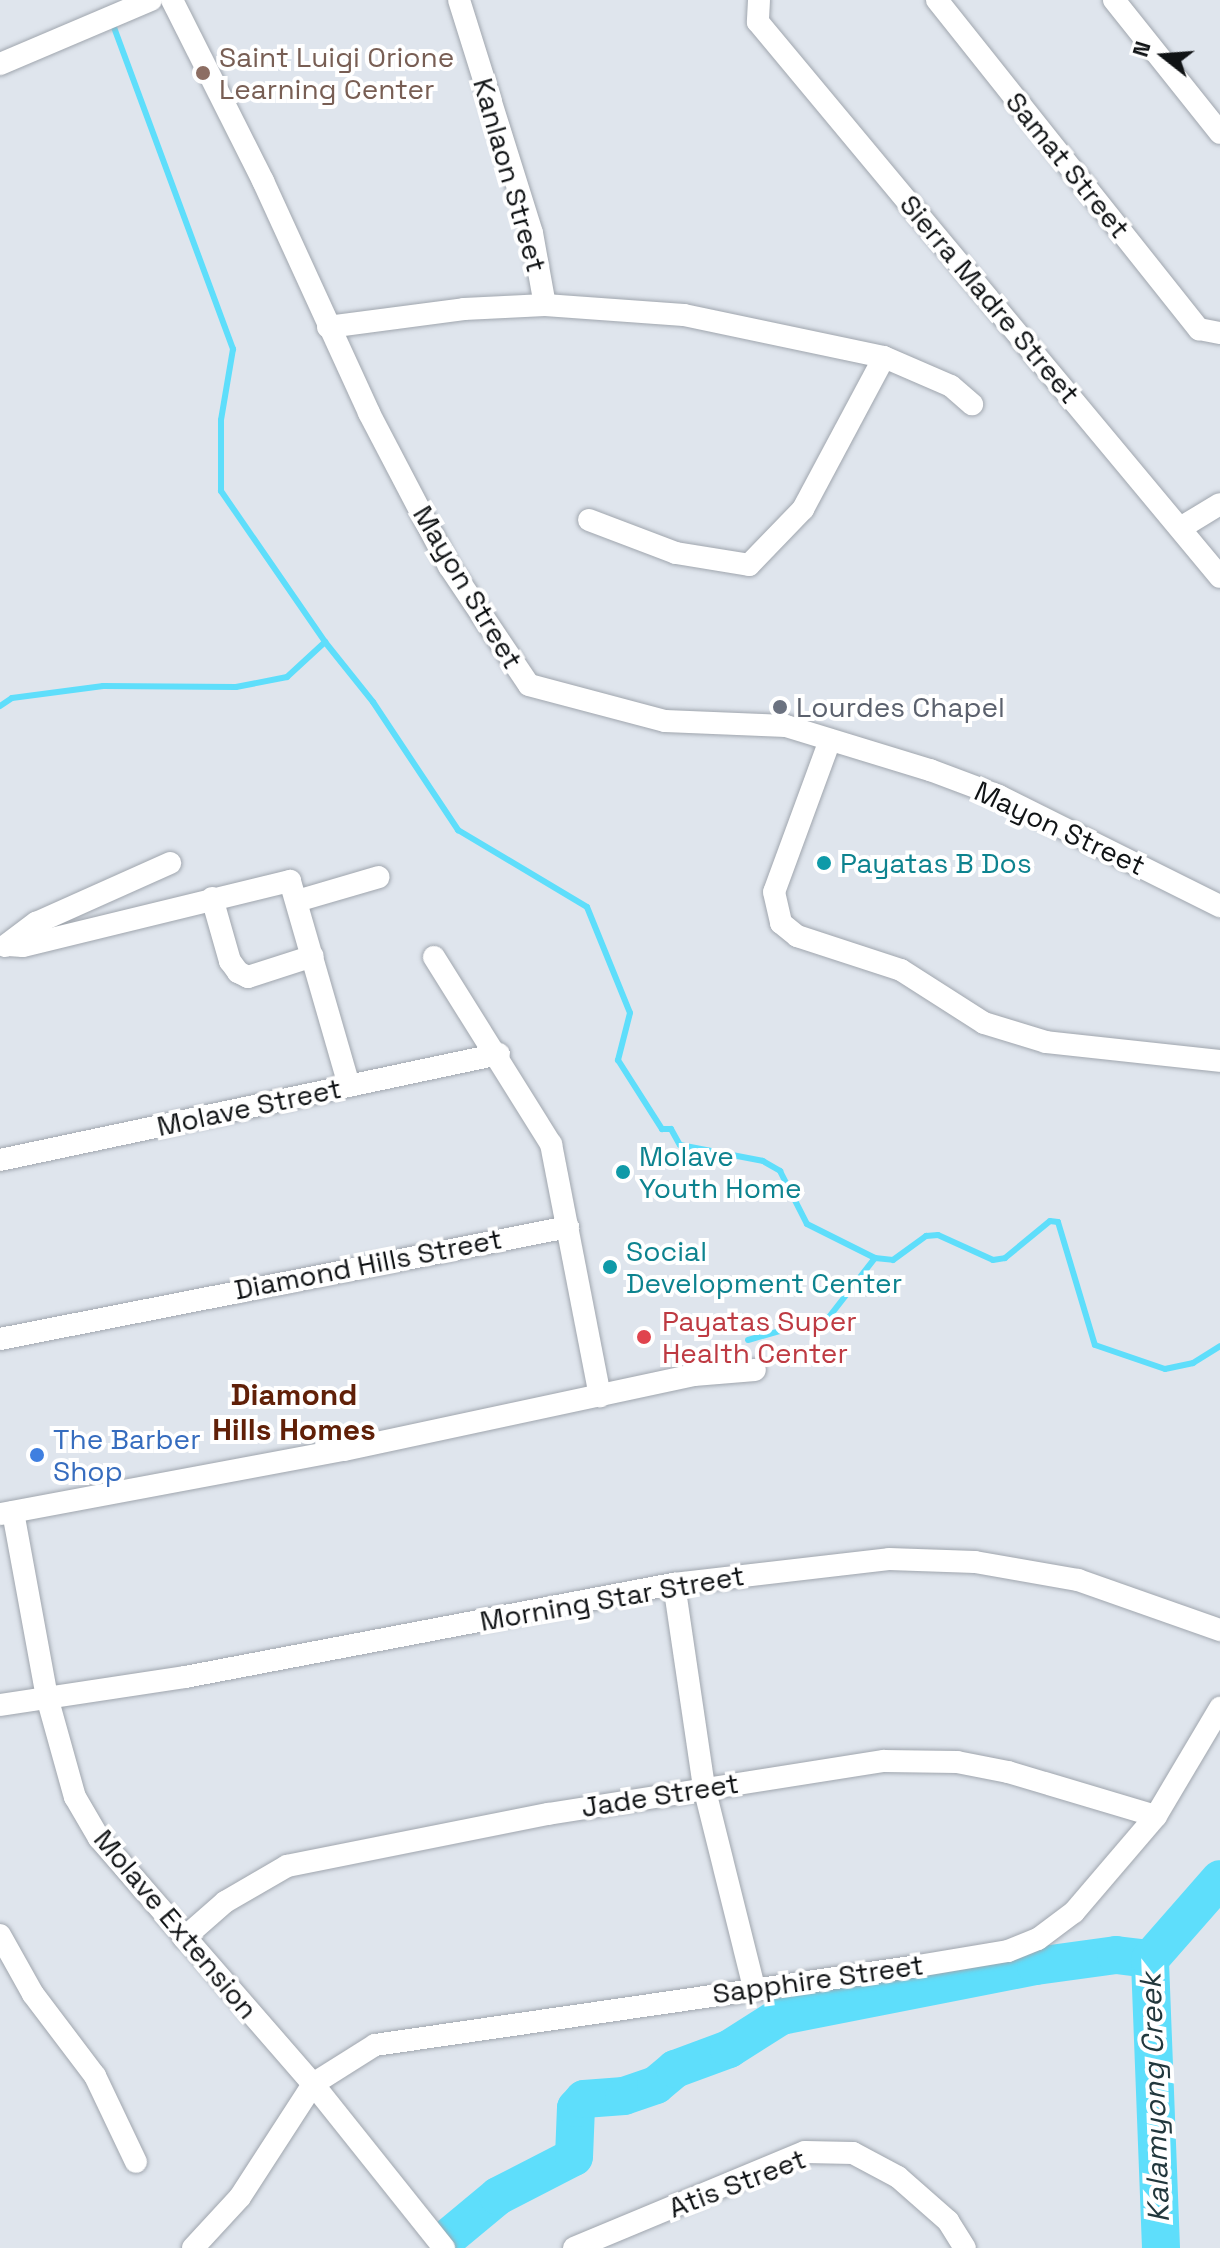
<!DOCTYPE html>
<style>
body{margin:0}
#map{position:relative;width:1220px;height:2248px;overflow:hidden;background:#dfe5ed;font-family:"Space Grotesk",sans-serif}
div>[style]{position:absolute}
.stream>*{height:6px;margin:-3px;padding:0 3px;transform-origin:3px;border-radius:3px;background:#5edefb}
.river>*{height:38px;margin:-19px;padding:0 19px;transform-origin:19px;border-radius:19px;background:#5edefb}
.roads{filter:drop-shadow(0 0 2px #a0a6ae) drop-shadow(0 0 2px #a0a6ae)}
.minor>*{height:22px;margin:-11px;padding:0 11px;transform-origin:11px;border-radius:11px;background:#fff}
.dots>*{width:22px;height:22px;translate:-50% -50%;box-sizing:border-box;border:4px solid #fff;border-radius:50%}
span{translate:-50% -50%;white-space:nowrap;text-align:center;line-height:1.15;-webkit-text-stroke:8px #fff;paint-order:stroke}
.education-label{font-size:28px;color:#785e54}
.left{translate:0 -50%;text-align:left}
.street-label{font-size:28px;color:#101315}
.worship-label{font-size:28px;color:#5b616d}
.culture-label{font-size:28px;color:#0d838f}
.health-label{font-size:28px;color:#be3a42}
.shop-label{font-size:28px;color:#366cbe}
.neighbourhood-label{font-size:30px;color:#612008;font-weight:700}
.water-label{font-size:30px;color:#22383d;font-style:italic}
.north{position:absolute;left:1124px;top:16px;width:80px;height:80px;-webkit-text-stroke:6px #fff;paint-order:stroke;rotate:287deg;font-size:22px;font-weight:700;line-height:32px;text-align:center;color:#101315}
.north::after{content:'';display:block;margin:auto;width:28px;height:36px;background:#101315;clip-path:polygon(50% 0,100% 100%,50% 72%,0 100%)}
</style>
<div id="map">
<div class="stream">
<div style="left:112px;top:22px;width:349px;rotate:69.7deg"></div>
<div style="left:233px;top:349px;width:72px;rotate:99.6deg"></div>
<div style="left:221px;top:420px;width:71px;rotate:90deg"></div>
<div style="left:221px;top:491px;width:183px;rotate:55.4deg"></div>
<div style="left:0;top:706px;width:14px;rotate:-34deg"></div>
<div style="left:12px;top:698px;width:92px;rotate:-7.5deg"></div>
<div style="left:103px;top:686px;width:133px;rotate:0.4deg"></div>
<div style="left:236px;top:687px;width:52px;rotate:-11.1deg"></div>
<div style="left:287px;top:677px;width:52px;rotate:-42.6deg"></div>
<div style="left:325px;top:642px;width:77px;rotate:51.3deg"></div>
<div style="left:373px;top:702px;width:154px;rotate:56.4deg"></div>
<div style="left:458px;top:830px;width:150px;rotate:30.8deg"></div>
<div style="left:587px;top:907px;width:114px;rotate:67.9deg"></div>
<div style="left:630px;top:1013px;width:49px;rotate:104.3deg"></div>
<div style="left:618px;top:1060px;width:82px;rotate:57.5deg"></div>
<div style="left:662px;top:1129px;width:9px"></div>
<div style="left:671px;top:1129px;width:18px;rotate:61deg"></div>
<div style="left:680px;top:1145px;width:85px;rotate:10.9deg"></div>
<div style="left:763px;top:1161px;width:20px;rotate:30deg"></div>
<div style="left:780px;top:1171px;width:59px;rotate:63deg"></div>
<div style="left:807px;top:1224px;width:76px;rotate:26.6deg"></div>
<div style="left:875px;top:1258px;width:18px;rotate:6deg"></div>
<div style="left:893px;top:1260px;width:41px;rotate:-36deg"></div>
<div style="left:926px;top:1236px;width:12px;rotate:-5deg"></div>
<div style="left:938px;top:1235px;width:60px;rotate:24.4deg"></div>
<div style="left:993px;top:1260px;width:12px;rotate:-9deg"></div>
<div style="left:1005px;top:1258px;width:58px;rotate:-39.4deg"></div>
<div style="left:1050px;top:1221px;width:8px;rotate:7deg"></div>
<div style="left:1058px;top:1222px;width:128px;rotate:73.3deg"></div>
<div style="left:1095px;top:1345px;width:74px;rotate:18.9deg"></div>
<div style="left:1165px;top:1369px;width:29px;rotate:-12deg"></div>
<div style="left:1193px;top:1363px;width:32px;rotate:-32deg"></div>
<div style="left:748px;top:1340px;width:84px;rotate:-15.9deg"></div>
<div style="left:829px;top:1317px;width:75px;rotate:-52.1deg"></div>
</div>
<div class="river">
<div style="left:451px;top:2235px;width:61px;rotate:-39.7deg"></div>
<div style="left:498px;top:2196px;width:85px;rotate:-27.2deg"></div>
<div style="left:574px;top:2157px;width:49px;rotate:-87.7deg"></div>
<div style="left:576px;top:2108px;width:12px;rotate:-48deg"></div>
<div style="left:584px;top:2099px;width:40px;rotate:-4.3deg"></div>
<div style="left:624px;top:2096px;width:34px;rotate:-19deg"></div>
<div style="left:656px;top:2085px;width:25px;rotate:-40deg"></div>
<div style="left:675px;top:2069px;width:58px;rotate:-20.3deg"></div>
<div style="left:729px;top:2049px;width:62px;rotate:-32.4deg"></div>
<div style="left:781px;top:2016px;width:260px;rotate:-11.1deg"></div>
<div style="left:1036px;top:1966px;width:81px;rotate:-7.8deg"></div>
<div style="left:1116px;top:1955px;width:34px;rotate:7deg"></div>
<div style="left:1161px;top:2248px;width:289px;rotate:-92.2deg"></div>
<div style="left:1150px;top:1959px;width:106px;rotate:-48.8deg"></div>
</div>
<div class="roads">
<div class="minor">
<div style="left:172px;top:0;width:203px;rotate:63.3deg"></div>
<div style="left:263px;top:181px;width:255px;rotate:65.4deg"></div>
<div style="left:369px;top:413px;width:173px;rotate:62.4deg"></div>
<div style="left:449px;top:566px;width:143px;rotate:56.1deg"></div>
<div style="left:529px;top:685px;width:141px;rotate:14.8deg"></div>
<div style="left:665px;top:721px;width:121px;rotate:2.4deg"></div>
<div style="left:786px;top:726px;width:151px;rotate:17deg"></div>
<div style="left:930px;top:770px;width:74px;rotate:20.6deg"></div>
<div style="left:999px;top:796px;width:247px;rotate:26.5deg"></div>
<div style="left:459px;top:0;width:244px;rotate:72.6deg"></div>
<div style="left:532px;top:233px;width:73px;rotate:79.8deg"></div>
<div style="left:759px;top:0;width:22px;rotate:93deg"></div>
<div style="left:758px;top:22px;width:722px;rotate:50.22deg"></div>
<div style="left:937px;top:0;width:421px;rotate:51.5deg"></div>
<div style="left:1199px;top:329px;width:21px;rotate:11deg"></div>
<div style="left:1114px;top:0;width:170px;rotate:51.4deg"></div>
<div style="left:0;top:64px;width:164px;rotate:-23deg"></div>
<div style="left:328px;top:327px;width:137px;rotate:-7.5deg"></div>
<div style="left:464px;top:309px;width:81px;rotate:-2.8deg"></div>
<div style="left:545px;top:305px;width:139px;rotate:4.1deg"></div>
<div style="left:684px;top:315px;width:204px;rotate:11.9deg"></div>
<div style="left:884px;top:357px;width:73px;rotate:23.4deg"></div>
<div style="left:951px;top:386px;width:28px;rotate:41deg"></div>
<div style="left:589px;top:520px;width:93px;rotate:20.8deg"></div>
<div style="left:676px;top:553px;width:74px;rotate:9.3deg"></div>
<div style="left:749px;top:565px;width:78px;rotate:-46deg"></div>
<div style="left:803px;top:509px;width:172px;rotate:-61.9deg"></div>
<div style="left:1182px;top:527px;width:44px;rotate:-31.2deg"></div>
<div style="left:830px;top:740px;width:162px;rotate:110.2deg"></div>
<div style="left:774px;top:892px;width:32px;rotate:77deg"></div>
<div style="left:781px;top:923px;width:21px;rotate:39deg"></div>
<div style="left:797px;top:936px;width:109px;rotate:18.1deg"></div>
<div style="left:901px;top:970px;width:98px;rotate:32.6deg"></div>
<div style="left:984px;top:1023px;width:65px;rotate:17deg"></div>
<div style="left:1046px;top:1042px;width:175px;rotate:6.2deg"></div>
<div style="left:212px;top:898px;width:66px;rotate:74.1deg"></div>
<div style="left:230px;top:961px;width:14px;rotate:54deg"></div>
<div style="left:238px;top:972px;width:11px;rotate:27deg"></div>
<div style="left:248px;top:977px;width:68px;rotate:-17.9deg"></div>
<div style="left:297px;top:901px;width:85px;rotate:-16.3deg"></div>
<div style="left:8px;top:945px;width:15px;rotate:4deg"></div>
<div style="left:23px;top:946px;width:275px;rotate:-13.7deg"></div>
<div style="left:290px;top:881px;width:213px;rotate:73.9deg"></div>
<div style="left:5px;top:946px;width:39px;rotate:-37deg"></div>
<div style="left:36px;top:923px;width:147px;rotate:-24.1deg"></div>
<div style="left:434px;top:957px;width:221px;rotate:58deg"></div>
<div style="left:551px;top:1144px;width:257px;rotate:79deg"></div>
<div style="left:0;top:1160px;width:510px;rotate:-11.99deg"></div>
<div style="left:0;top:1339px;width:579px;rotate:-11.15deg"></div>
<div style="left:13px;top:1512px;width:188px;rotate:79.6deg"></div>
<div style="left:47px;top:1697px;width:104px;rotate:74.4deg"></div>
<div style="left:75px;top:1797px;width:48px;rotate:59.7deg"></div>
<div style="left:99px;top:1838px;width:326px;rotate:49deg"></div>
<div style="left:313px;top:2084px;width:210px;rotate:51.4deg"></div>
<div style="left:1px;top:1514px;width:349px;rotate:-10.6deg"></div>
<div style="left:344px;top:1450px;width:358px;rotate:-12.1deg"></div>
<div style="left:694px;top:1375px;width:61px;rotate:-4.7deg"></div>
<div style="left:674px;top:1584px;width:205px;rotate:81.6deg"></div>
<div style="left:704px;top:1787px;width:207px;rotate:76deg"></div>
<div style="left:0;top:1705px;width:187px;rotate:-8.6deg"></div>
<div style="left:185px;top:1677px;width:498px;rotate:-10.8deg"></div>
<div style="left:674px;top:1584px;width:216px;rotate:-6.6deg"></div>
<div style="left:889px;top:1559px;width:86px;rotate:2deg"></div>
<div style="left:975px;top:1562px;width:105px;rotate:9.9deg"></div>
<div style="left:1078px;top:1580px;width:151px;rotate:19.4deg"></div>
<div style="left:0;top:1935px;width:68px;rotate:60.8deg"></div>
<div style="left:33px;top:1994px;width:103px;rotate:52.9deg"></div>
<div style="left:95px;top:2076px;width:95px;rotate:64.5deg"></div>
<div style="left:184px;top:1938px;width:55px;rotate:-41.3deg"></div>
<div style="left:225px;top:1902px;width:72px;rotate:-30.1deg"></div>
<div style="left:287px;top:1866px;width:266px;rotate:-11.3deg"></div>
<div style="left:548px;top:1814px;width:340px;rotate:-9deg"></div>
<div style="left:884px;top:1761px;width:73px;rotate:0.8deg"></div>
<div style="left:957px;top:1762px;width:52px;rotate:11.1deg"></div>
<div style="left:1008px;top:1772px;width:154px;rotate:16.6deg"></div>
<div style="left:193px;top:2248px;width:69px;rotate:-47.3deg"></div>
<div style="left:240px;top:2197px;width:135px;rotate:-57.1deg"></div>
<div style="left:313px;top:2084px;width:73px;rotate:-32.2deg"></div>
<div style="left:375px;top:2045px;width:549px;rotate:-8.28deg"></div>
<div style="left:918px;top:1966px;width:91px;rotate:-9.5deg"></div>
<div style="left:1008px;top:1951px;width:32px;rotate:-22deg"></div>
<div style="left:1038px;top:1939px;width:45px;rotate:-36.9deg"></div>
<div style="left:1074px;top:1912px;width:126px;rotate:-49.5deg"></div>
<div style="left:1156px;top:1816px;width:126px;rotate:-59.3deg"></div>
<div style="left:574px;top:2248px;width:250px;rotate:-22.6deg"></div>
<div style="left:805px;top:2152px;width:48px;rotate:1.2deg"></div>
<div style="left:853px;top:2153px;width:51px;rotate:28.1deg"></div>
<div style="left:898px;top:2177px;width:67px;rotate:41.3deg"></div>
<div style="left:948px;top:2221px;width:32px;rotate:58deg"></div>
</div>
</div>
<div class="dots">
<div style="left:203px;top:73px;background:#8d6e63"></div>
<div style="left:780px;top:707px;background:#6b7280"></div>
<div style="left:824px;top:863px;background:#0f9aa8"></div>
<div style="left:623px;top:1172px;background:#0f9aa8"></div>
<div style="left:610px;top:1267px;background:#0f9aa8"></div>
<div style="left:644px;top:1337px;background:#e0444e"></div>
<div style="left:37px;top:1455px;background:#3f7fe0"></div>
</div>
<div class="education-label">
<span class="left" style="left:219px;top:73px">Saint Luigi Orione<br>Learning Center</span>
</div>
<div class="street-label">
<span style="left:1068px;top:165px;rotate:51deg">Samat Street</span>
<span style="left:510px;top:175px;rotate:74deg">Kanlaon Street</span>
<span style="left:990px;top:299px;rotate:50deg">Sierra Madre Street</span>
<span style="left:468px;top:587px;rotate:59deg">Mayon Street</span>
<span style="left:1060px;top:828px;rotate:25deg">Mayon Street</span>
<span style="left:249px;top:1107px;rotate:-12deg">Molave Street</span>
<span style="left:368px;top:1264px;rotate:-11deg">Diamond Hills Street</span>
<span style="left:612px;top:1598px;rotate:-10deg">Morning Star Street</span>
<span style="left:660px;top:1795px;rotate:-9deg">Jade Street</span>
<span style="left:176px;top:1924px;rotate:50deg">Molave Extension</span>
<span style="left:818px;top:1979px;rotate:-8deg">Sapphire Street</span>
<span style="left:737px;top:2183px;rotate:-21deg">Atis Street</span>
</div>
<div class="worship-label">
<span class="left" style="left:796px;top:707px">Lourdes Chapel</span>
</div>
<div class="culture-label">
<span class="left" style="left:840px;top:863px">Payatas B Dos</span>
<span class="left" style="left:639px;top:1172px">Molave<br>Youth Home</span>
<span class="left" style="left:626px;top:1267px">Social<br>Development Center</span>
</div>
<div class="health-label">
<span class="left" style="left:662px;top:1337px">Payatas Super<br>Health Center</span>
</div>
<div class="shop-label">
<span class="left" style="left:53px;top:1455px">The Barber<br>Shop</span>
</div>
<div class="neighbourhood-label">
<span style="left:294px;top:1412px">Diamond<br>Hills Homes</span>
</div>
<div class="water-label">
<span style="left:1155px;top:2098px;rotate:-92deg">Kalamyong Creek</span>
</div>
<div class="north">N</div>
</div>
